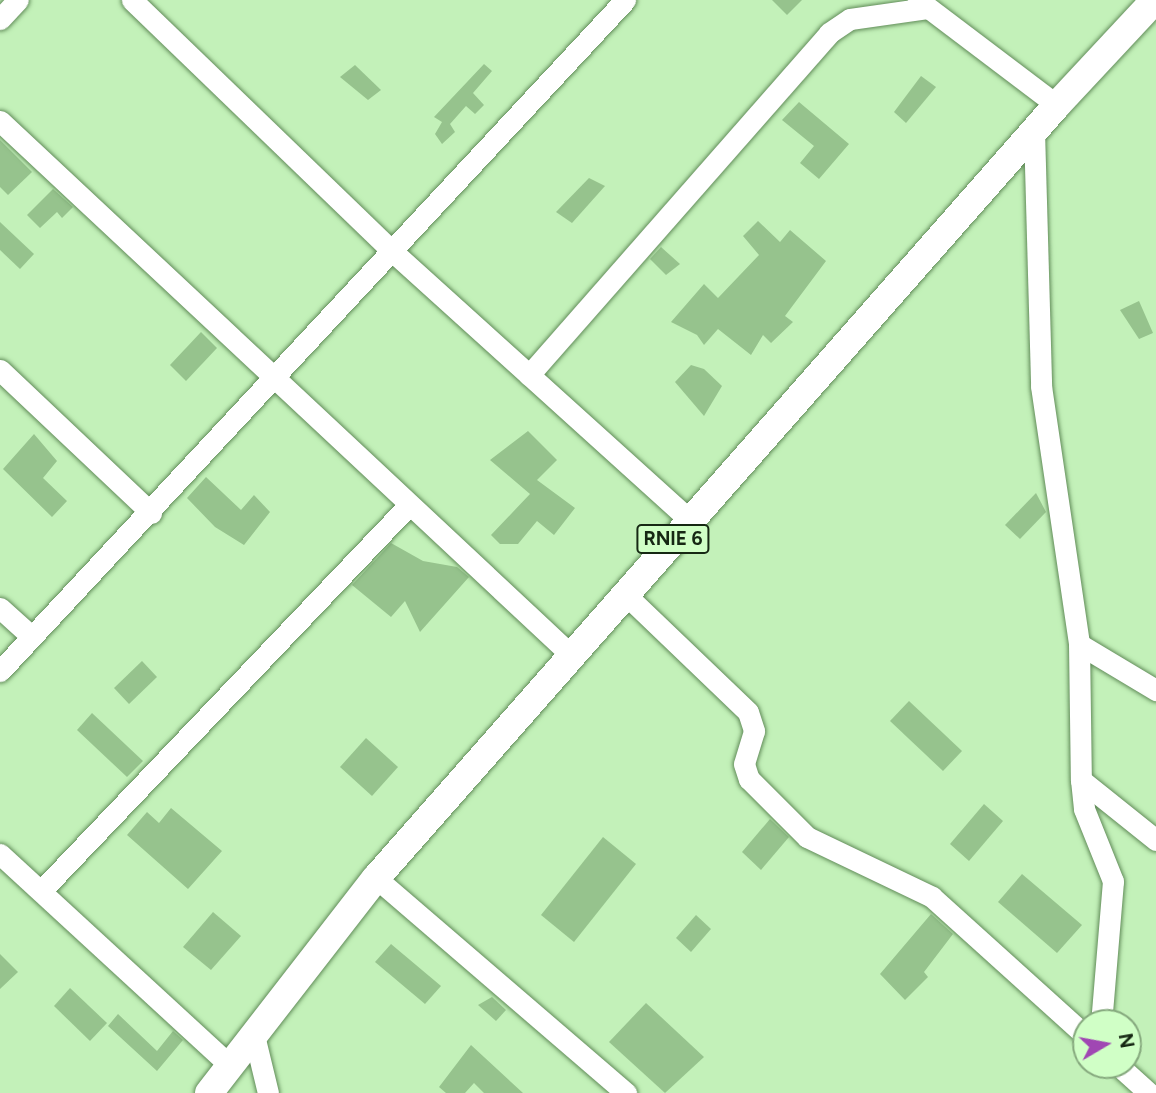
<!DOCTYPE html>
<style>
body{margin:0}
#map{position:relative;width:1156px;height:1093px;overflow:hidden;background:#c3f1b9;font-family:Figtree,sans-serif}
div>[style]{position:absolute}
.building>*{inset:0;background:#96c38d}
.roads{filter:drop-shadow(0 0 2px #618c59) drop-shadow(0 0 2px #618c59)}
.minor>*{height:21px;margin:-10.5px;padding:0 10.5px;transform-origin:10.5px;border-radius:10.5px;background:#fff}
.major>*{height:28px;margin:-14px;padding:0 14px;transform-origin:14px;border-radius:14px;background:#fff}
span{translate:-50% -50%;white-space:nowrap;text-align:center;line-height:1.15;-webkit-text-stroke:7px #d0ffc6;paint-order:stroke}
.shield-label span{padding:2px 5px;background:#d0ffc6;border:2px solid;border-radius:5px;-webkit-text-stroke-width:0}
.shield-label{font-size:19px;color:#162813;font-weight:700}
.north{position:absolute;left:1072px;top:1009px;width:70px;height:70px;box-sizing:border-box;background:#d0ffc6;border:2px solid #86a97e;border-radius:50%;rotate:80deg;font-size:19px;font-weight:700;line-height:28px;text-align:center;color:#162813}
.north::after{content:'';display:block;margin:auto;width:24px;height:32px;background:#a047b3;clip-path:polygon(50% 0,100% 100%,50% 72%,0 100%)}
</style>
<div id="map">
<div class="building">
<div style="clip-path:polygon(772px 0,802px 0,787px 15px)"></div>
<div style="clip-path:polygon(484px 64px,492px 71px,473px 93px,484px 105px,475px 114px,466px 106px,450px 124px,455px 132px,442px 144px,435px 134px,442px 122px,434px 117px)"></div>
<div style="clip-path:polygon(355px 65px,381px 90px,368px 100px,340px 77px)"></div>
<div style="clip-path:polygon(921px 76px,936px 87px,906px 123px,894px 112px)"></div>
<div style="clip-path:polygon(799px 102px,849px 144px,819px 179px,800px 163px,814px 146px,782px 120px)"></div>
<div style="clip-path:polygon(0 140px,32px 172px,8px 195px,0 187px)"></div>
<div style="clip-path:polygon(589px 178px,605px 186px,572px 223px,556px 212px)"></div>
<div style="clip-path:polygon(53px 189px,73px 207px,62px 218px,57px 212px,40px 228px,27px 215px)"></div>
<div style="clip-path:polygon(758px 221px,780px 242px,790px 230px,826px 261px,785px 316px,793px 322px,771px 343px,763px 335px,751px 355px,718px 329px,704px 345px,697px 335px,671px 322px,704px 284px,718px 298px,759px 255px,743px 236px)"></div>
<div style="clip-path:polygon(0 222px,34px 254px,20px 269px,0 250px)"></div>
<div style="clip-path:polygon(661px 247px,680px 264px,666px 275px,650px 259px)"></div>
<div style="clip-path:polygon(1139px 301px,1153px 333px,1139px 339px,1120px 310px)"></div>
<div style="clip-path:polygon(201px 332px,217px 348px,186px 381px,170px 365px)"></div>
<div style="clip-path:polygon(691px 365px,704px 369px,722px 386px,704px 416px,675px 382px)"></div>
<div style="clip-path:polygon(528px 431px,557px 460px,537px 480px,575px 508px,554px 535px,537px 521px,518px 544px,500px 544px,491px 535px,530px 494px,490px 460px)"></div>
<div style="clip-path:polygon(34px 434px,57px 461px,43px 478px,67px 501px,52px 517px,3px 469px)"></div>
<div style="clip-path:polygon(206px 477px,241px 510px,254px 495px,270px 512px,244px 545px,215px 527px,187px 498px)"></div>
<div style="clip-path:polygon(1036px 493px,1046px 512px,1020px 539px,1005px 525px)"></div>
<div style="clip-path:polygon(391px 543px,423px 561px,457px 567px,469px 577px,420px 632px,405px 601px,391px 617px,352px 585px)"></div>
<div style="clip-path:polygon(142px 661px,157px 677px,129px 704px,114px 688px)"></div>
<div style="clip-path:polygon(909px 701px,962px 751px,943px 771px,890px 721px)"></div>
<div style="clip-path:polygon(92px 713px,143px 761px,127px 777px,77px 730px)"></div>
<div style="clip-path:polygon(366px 738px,398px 767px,372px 796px,340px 767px)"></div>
<div style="clip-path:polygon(984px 804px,1003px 821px,969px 861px,950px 844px)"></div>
<div style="clip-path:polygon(171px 808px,222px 851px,188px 889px,127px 835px,147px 812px,159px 823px)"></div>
<div style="clip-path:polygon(770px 819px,789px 837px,761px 870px,742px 852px)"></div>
<div style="clip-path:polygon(603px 837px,636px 864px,574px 942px,541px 915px)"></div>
<div style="clip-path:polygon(1022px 874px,1082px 925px,1057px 953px,998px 902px)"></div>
<div style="clip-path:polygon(213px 912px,241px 936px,211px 970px,183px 947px)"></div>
<div style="clip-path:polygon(931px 914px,953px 934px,924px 972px,928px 977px,905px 1000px,880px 974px)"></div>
<div style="clip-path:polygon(696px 915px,711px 929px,691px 952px,676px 938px)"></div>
<div style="clip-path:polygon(391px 944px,441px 986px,425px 1004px,375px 962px)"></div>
<div style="clip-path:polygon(0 954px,18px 972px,0 989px)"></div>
<div style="clip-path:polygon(70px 988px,107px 1023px,90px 1041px,54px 1006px)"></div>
<div style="clip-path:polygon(492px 997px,506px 1010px,496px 1021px,478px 1005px)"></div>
<div style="clip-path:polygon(646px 1003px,704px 1057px,665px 1093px,609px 1042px)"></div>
<div style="clip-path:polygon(118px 1014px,157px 1051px,173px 1031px,183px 1040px,157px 1071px,108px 1026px)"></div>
<div style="clip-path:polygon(471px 1045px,523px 1093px,484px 1093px,474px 1083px,465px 1093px,446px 1093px,439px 1087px)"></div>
</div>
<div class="roads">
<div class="minor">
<div style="left:132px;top:0;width:361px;rotate:44deg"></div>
<div style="left:392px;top:251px;width:401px;rotate:42.1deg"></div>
<div style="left:918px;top:0;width:174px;rotate:37.1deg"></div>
<div style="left:0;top:19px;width:26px;rotate:-47deg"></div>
<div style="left:0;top:121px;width:782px;rotate:43.08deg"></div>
<div style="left:1034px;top:130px;width:256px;rotate:88.4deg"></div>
<div style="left:1041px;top:386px;width:261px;rotate:81.6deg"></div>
<div style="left:1079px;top:644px;width:136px;rotate:89.2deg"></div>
<div style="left:1081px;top:780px;width:29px;rotate:84deg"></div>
<div style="left:1084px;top:809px;width:78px;rotate:68.1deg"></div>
<div style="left:1113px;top:881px;width:143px;rotate:94.8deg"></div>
<div style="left:0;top:370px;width:208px;rotate:43.4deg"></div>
<div style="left:529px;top:375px;width:455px;rotate:-48.7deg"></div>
<div style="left:829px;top:33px;width:25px;rotate:-34deg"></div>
<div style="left:850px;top:19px;width:78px;rotate:-8.1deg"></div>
<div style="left:625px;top:594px;width:170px;rotate:43.8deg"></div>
<div style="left:748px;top:712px;width:20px;rotate:72deg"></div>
<div style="left:754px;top:731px;width:34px;rotate:107deg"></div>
<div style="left:744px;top:764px;width:16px;rotate:72deg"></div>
<div style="left:749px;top:779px;width:82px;rotate:45deg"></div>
<div style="left:807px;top:837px;width:139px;rotate:25.6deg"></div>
<div style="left:932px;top:897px;width:207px;rotate:42.1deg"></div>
<div style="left:0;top:608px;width:42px;rotate:42.1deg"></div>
<div style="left:1079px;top:644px;width:90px;rotate:30.9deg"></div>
<div style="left:0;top:671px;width:917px;rotate:-47.03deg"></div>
<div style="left:1081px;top:780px;width:96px;rotate:38.7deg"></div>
<div style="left:0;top:854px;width:310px;rotate:42.6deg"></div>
<div style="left:376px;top:878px;width:330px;rotate:40.7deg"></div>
<div style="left:41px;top:891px;width:530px;rotate:-46.37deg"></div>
<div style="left:253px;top:1031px;width:64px;rotate:76.4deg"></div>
<div style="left:1118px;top:1065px;width:42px;rotate:42.1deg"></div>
</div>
<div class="major">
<div style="left:209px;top:1093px;width:272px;rotate:-52.2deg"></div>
<div style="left:376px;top:878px;width:1030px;rotate:-48.62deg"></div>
<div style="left:1057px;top:105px;width:144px;rotate:-47deg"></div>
</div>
</div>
<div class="shield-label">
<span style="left:673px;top:539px">RNIE 6</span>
</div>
<div class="north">N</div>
</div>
